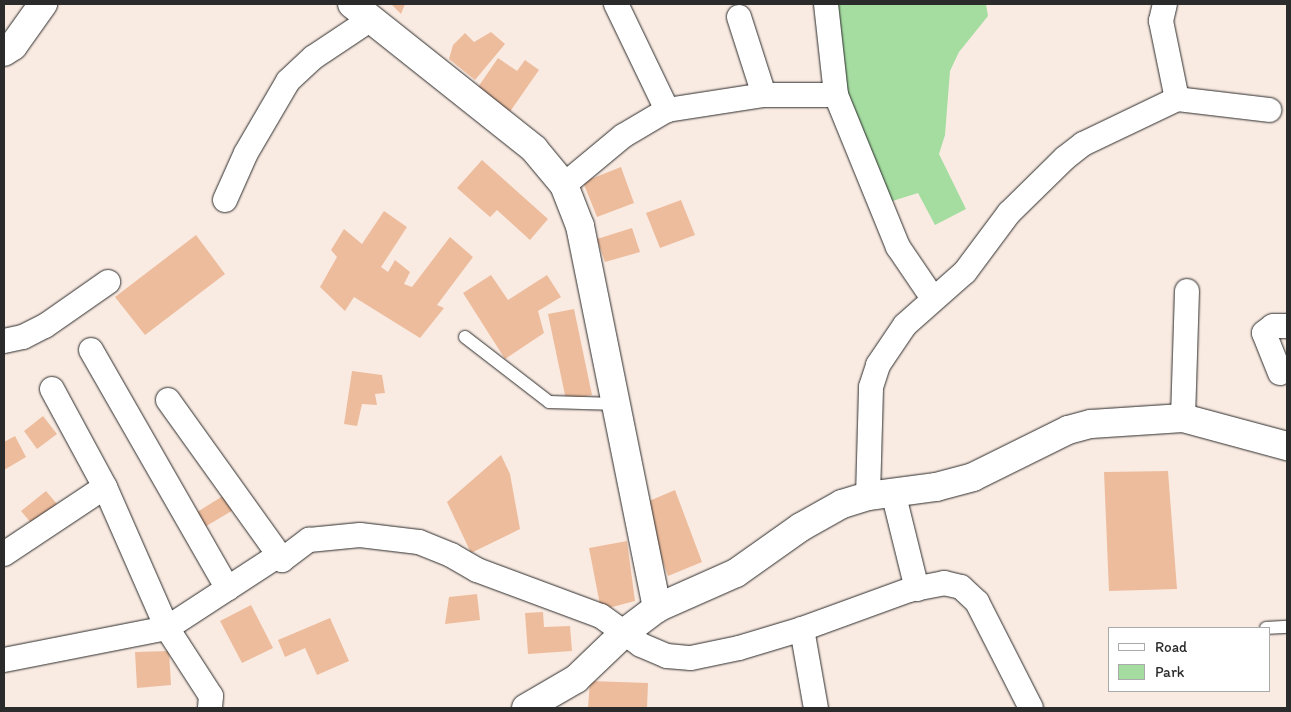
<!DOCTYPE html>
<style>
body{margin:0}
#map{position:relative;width:1291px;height:712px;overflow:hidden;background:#faebe2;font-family:Itim,sans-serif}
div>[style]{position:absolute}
.green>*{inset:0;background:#a5dda1}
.building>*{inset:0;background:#edbc9d}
.roads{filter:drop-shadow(0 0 1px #2b2b2b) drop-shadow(0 0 1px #2b2b2b)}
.service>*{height:12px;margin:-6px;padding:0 6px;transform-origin:6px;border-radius:6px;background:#fff}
.minor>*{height:24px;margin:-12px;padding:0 12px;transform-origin:12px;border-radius:12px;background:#fff}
.tertiary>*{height:28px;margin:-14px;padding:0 14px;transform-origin:14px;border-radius:14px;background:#fff}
span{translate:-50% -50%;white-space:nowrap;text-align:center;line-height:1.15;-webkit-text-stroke:5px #fff;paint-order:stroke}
.frame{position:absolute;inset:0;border:5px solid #2b2b2b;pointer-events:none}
.legend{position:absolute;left:1108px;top:627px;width:162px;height:65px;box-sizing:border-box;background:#fff;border:1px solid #aaa;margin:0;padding:6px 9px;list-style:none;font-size:15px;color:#2b2b2b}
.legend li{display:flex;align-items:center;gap:10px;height:25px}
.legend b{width:25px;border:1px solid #aaa}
</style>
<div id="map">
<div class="green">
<div style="clip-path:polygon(835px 4px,986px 4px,988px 16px,959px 52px,950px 71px,945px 135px,939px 154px,966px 209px,935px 225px,918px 193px,886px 203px,849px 103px)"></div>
</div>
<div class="building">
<div style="clip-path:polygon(391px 4px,405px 4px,401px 14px)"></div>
<div style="clip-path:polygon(491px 32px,505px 44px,475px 80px,449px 59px,453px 45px,465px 33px,474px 42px)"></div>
<div style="clip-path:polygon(498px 58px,517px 71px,525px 60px,539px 70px,507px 116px,474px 93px)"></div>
<div style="clip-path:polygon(482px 160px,548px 219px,530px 240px,497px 210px,490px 217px,457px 188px)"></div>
<div style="clip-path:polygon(621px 167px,634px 203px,597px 217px,583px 182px)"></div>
<div style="clip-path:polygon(681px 200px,695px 235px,660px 248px,646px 213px)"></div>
<div style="clip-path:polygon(384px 211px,407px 227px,381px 267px,388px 272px,395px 260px,410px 272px,404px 284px,412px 287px,450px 237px,473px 257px,437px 305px,444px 308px,420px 338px,354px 297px,345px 311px,320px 287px,337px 257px,331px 250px,344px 229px,362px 244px)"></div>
<div style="clip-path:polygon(632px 228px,640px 252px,605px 262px,597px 239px)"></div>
<div style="clip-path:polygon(196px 235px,225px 274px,145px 335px,115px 297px)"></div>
<div style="clip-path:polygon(491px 275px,508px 300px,547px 275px,561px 297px,538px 311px,544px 333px,505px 359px,463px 293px)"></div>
<div style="clip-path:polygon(574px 309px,592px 395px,566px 400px,548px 314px)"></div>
<div style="clip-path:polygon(352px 371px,382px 375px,385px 393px,375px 394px,377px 405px,362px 404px,357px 426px,344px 424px)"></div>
<div style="clip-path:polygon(43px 416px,57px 434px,37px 449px,24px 431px)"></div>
<div style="clip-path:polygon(15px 436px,26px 457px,4px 470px,4px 442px)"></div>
<div style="clip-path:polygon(501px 455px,510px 474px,520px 529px,471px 553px,447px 502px)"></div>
<div style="clip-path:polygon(1168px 471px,1177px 589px,1109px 591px,1104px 472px)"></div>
<div style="clip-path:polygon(675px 490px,702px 562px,668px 576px,642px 504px)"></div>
<div style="clip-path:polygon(46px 491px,57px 504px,32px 524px,21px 511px)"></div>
<div style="clip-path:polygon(226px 494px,235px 509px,203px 528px,194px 514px)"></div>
<div style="clip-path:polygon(627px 541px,635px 601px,601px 610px,589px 548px)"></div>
<div style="clip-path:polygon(477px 594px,480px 620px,445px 624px,449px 597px)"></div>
<div style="clip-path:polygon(251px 605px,273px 648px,242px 663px,220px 621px)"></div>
<div style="clip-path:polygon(543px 612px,544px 627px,570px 626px,572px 651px,528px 654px,525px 613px)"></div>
<div style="clip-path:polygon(330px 618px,349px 661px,317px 675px,305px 648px,285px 657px,278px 640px)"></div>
<div style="clip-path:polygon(169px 651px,171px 685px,137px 688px,135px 652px)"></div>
<div style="clip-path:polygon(590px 681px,648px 683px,647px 708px,588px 708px)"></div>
</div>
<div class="roads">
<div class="service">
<div style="left:465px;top:337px;width:106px;rotate:37.7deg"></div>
<div style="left:549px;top:402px;width:68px;rotate:1.7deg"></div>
<div style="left:1266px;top:628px;width:21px;rotate:-3deg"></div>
</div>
<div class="minor">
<div style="left:616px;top:4px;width:118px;rotate:64.3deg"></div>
<div style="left:826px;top:4px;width:92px;rotate:83.7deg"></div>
<div style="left:836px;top:95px;width:164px;rotate:67.8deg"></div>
<div style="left:898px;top:247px;width:60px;rotate:55.8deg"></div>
<div style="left:739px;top:17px;width:82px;rotate:72.2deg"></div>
<div style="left:1177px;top:99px;width:93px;rotate:6.8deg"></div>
<div style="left:564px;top:185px;width:77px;rotate:-39.7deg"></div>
<div style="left:623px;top:136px;width:51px;rotate:-30.6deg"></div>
<div style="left:667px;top:110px;width:98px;rotate:-8.8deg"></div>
<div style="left:764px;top:95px;width:72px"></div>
<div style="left:225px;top:200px;width:51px;rotate:-65.9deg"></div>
<div style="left:246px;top:153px;width:83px;rotate:-59.7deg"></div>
<div style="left:288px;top:81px;width:35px;rotate:-43deg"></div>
<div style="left:314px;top:57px;width:69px;rotate:-33.7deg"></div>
<div style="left:4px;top:341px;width:19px;rotate:-12deg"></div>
<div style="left:23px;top:337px;width:25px;rotate:-27deg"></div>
<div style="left:45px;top:326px;width:77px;rotate:-34.9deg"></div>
<div style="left:91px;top:350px;width:275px;rotate:60.2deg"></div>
<div style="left:1280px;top:373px;width:43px;rotate:-111.8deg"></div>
<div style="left:1264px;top:333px;width:11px;rotate:-38deg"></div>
<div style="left:1273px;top:326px;width:14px"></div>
<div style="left:52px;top:389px;width:111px;rotate:61.6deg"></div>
<div style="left:105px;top:487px;width:154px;rotate:66.3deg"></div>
<div style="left:167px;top:628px;width:81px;rotate:57.1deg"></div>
<div style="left:211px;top:696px;width:12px;rotate:95deg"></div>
<div style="left:168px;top:400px;width:191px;rotate:54.4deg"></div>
<div style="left:1183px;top:418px;width:127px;rotate:-88.2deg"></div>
<div style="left:893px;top:492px;width:100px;rotate:76.1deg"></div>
<div style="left:868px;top:496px;width:109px;rotate:-88.4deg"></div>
<div style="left:871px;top:387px;width:23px;rotate:-72deg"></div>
<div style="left:878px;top:365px;width:48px;rotate:-56deg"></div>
<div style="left:905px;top:325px;width:80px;rotate:-41.5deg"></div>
<div style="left:965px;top:272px;width:74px;rotate:-53.3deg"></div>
<div style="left:1009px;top:213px;width:78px;rotate:-44.5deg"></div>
<div style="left:1065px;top:158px;width:23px;rotate:-38deg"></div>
<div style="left:1083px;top:144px;width:104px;rotate:-25.6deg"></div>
<div style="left:1177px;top:99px;width:80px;rotate:-101.6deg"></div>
<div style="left:1161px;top:21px;width:17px;rotate:-77deg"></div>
<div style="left:4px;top:554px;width:121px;rotate:-33.6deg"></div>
<div style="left:802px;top:629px;width:80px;rotate:80deg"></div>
<div style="left:4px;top:660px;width:166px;rotate:-11.1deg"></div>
<div style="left:167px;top:628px;width:134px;rotate:-33.1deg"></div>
<div style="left:279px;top:555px;width:6px;rotate:59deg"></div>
<div style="left:282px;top:560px;width:34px;rotate:-37deg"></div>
<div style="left:309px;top:540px;width:51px;rotate:-5.6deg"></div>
<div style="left:360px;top:535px;width:59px;rotate:6.8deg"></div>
<div style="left:419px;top:542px;width:35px;rotate:22deg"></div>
<div style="left:451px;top:555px;width:30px;rotate:30deg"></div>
<div style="left:477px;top:570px;width:132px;rotate:20.4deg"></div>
<div style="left:601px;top:616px;width:49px;rotate:35.9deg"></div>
<div style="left:641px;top:645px;width:28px;rotate:23deg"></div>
<div style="left:667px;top:656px;width:24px;rotate:5deg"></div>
<div style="left:691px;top:658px;width:49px;rotate:-11.8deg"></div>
<div style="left:739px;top:648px;width:66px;rotate:-16.8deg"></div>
<div style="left:802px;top:629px;width:114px;rotate:-20deg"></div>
<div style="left:909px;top:590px;width:36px;rotate:-11deg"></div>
<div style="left:944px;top:583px;width:17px;rotate:13deg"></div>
<div style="left:961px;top:587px;width:22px;rotate:43deg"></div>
<div style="left:977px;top:602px;width:119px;rotate:63deg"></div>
</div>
<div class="tertiary">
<div style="left:352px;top:4px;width:233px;rotate:38.5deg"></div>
<div style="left:534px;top:149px;width:47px;rotate:50.2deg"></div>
<div style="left:564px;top:185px;width:44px;rotate:68.7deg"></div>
<div style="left:580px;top:226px;width:390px;rotate:78.6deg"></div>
<div style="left:4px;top:52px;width:11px;rotate:-34deg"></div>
<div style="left:13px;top:46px;width:52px;rotate:-54.5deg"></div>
<div style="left:526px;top:708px;width:58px;rotate:-30.1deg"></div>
<div style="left:576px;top:679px;width:66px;rotate:-43.8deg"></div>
<div style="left:624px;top:633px;width:41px;rotate:-37.1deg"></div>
<div style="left:657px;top:608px;width:86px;rotate:-23.9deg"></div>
<div style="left:736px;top:573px;width:80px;rotate:-35.3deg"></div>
<div style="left:801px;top:527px;width:47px;rotate:-29.3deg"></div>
<div style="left:842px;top:504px;width:27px;rotate:-17deg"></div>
<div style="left:868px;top:496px;width:69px;rotate:-7.5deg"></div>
<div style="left:936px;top:487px;width:38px;rotate:-15deg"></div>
<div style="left:973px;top:477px;width:106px;rotate:-26.3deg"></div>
<div style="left:1068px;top:430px;width:24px;rotate:-15deg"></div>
<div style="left:1091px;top:424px;width:92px;rotate:-3.7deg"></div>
<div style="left:1183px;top:418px;width:108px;rotate:15.1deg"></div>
</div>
</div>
<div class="frame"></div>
<ul class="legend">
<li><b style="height:6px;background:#fff"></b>Road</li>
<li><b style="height:14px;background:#a5dda1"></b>Park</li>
</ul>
</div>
